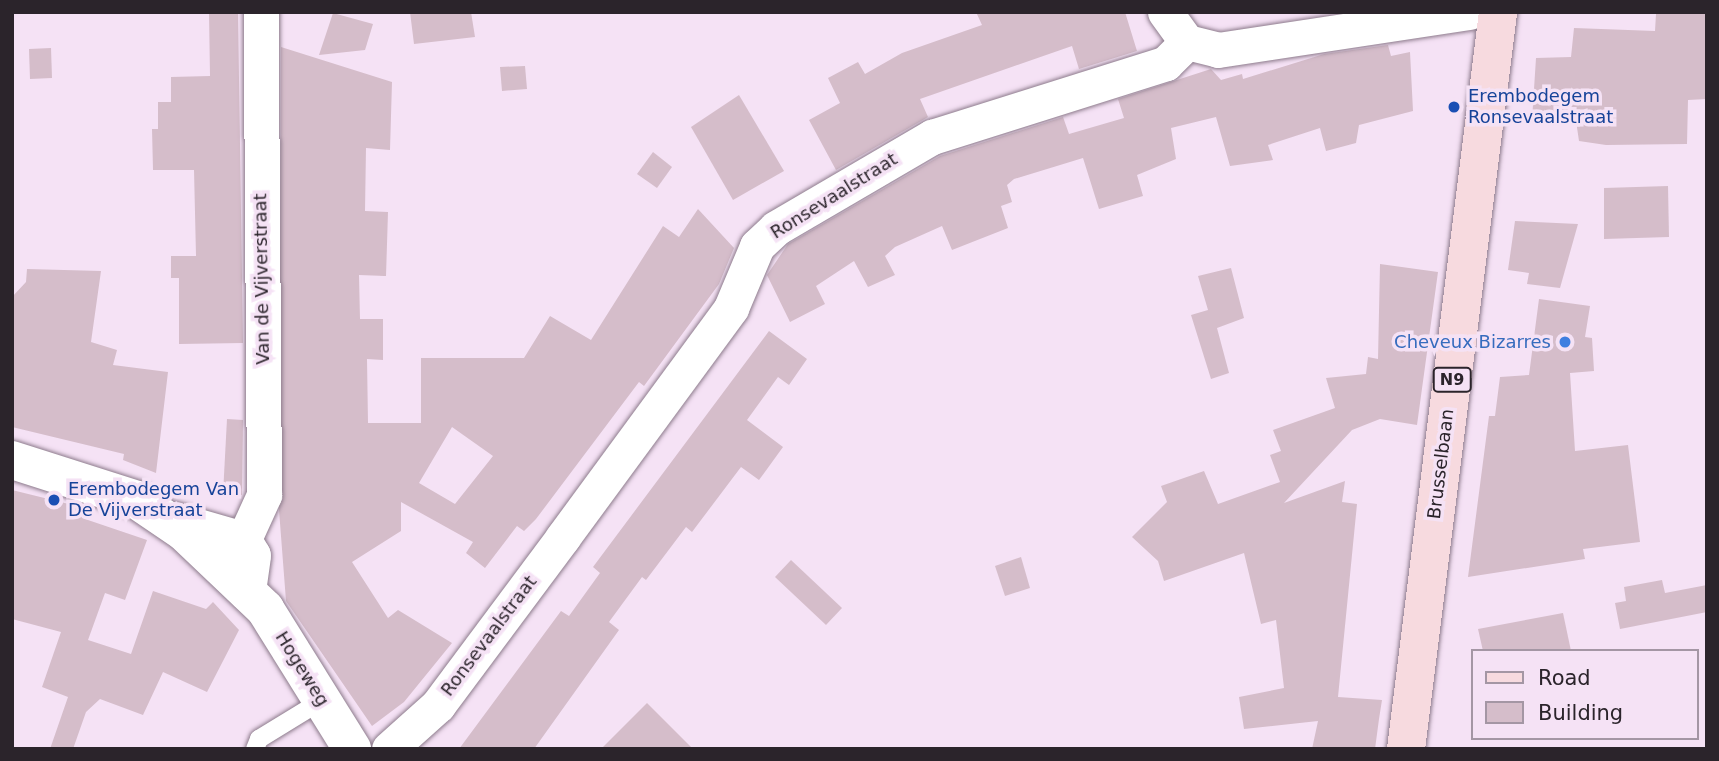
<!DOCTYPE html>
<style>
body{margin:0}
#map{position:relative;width:1719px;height:761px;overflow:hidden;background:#f5e2f5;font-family:"DejaVu Sans",sans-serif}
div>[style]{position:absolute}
.building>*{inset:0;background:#d5bdca}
.roads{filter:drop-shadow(0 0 2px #8d7b8c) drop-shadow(0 0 2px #8d7b8c)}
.service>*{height:18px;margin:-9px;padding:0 9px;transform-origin:9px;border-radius:9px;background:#fff}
.minor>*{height:35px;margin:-17.5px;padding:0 17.5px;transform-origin:17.5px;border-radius:17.5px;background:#fff}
.tertiary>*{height:38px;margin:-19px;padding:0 19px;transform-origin:19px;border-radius:19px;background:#fff}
.primary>*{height:38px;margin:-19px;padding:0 19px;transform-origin:19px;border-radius:19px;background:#f7dadf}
.dots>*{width:19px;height:19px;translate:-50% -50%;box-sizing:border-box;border:4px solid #f5e2f5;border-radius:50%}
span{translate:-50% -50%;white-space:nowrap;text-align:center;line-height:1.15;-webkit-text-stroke:7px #f5e2f5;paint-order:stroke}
.shield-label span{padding:2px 5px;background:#f5e2f5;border:2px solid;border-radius:5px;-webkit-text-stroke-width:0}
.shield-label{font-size:16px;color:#2b242b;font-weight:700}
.transit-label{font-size:18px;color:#164399}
.left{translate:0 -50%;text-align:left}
.street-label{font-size:18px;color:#2b242b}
.shop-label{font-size:18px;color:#366cbe}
.right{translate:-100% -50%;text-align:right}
.frame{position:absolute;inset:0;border:14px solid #2b242b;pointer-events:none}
.legend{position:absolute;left:1471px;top:649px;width:228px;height:91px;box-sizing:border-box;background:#f5e2f5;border:2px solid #a496a4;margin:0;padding:9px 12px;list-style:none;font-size:21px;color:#2b242b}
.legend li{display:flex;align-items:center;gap:14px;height:35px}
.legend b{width:35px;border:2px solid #a496a4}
</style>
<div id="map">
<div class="building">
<div style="clip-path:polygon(209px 12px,238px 12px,243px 343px,179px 344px,179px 278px,171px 278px,171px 256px,196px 256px,194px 170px,153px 170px,152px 129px,158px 129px,158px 102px,171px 102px,171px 77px,210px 76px)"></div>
<div style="clip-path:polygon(410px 12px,471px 12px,475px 37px,414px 44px)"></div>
<div style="clip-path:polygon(976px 12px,1125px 12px,1137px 51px,1079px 69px,1072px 46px,920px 99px,928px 117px,836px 170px,809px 120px,840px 103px,828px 78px,858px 62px,865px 74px,902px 53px,982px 25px)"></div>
<div style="clip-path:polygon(333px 13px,373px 24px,365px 50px,319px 55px)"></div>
<div style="clip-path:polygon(1656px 14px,1707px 14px,1707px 99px,1688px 100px,1687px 144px,1606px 145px,1579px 141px,1575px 114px,1532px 120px,1536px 58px,1571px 57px,1574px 28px,1655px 31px)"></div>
<div style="clip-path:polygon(1388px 45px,1391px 56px,1410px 52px,1413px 111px,1359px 125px,1356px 143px,1326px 151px,1320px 128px,1268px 145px,1273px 160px,1230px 166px,1216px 117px,1171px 128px,1176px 159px,1137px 175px,1143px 196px,1099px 209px,1083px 158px,1014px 179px,1007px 185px,1012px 202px,1001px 206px,1008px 228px,952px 250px,942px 226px,895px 247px,885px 256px,895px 275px,868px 287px,854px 261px,816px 286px,825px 304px,790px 322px,767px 275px,788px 244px,940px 156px,1063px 117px,1069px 134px,1124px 118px,1118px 99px,1211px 69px,1221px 80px,1242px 74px,1243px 79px,1324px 54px)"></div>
<div style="clip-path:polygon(evenodd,281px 47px,392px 82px,390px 150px,366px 148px,365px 211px,388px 212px,386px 276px,359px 275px,360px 319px,383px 319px,383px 360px,367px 359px,368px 423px,421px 423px,421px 358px,524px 358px,550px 316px,591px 340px,663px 226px,679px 237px,698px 209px,734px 248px,719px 284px,644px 386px,639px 382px,536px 519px,524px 531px,517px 526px,485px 568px,466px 553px,473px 542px,401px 502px,401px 531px,352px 562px,388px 618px,398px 610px,452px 643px,404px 702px,372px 726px,286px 601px,279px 510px,281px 47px,452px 427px,493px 456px,455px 504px,419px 483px,452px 427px)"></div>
<div style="clip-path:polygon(51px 48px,52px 78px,30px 79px,29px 49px)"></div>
<div style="clip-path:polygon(525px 66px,527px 89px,502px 91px,500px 67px)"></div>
<div style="clip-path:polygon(739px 95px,784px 171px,733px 200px,691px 127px)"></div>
<div style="clip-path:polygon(653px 152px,672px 167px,657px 188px,637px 174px)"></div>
<div style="clip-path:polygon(1668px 186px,1669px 237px,1604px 239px,1604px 188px)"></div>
<div style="clip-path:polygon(1515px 221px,1578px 224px,1560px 288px,1527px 284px,1529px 273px,1508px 270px)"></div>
<div style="clip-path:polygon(1380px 264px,1438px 272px,1417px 425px,1380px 419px,1352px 430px,1284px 503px,1345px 481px,1342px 502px,1357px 504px,1338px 697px,1382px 700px,1379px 719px,1375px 749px,1312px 749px,1318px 721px,1244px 729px,1239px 697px,1284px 688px,1276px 620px,1261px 624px,1244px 553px,1164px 581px,1158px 561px,1132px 537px,1167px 502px,1161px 486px,1204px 471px,1218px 504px,1280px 482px,1270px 455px,1281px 451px,1273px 430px,1335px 408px,1326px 378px,1366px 374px,1368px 357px,1378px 359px)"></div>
<div style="clip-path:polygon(1231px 268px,1244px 318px,1217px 328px,1229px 373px,1211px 379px,1191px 315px,1208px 310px,1198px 276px)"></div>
<div style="clip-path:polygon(27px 269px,101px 271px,91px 342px,117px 350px,113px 365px,168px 372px,156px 473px,123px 460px,124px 454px,12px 427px,12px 297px,26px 282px)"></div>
<div style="clip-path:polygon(1539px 299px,1590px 306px,1585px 337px,1592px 338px,1594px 371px,1570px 373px,1575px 451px,1628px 445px,1640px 542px,1583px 549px,1585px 559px,1468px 577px,1489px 416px,1495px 416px,1500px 377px,1529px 375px)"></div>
<div style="clip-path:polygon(769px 331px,807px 359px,789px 385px,778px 377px,747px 420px,783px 447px,759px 480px,741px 467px,692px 532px,686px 527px,646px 580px,642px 577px,609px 622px,619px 630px,534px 749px,459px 749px,561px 611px,569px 616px,600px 573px,593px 567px)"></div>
<div style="clip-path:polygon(227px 419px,243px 420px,242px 495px,223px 494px)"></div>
<div style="clip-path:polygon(12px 490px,85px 508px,82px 518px,147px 540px,125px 600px,105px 593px,88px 640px,131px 654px,153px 591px,206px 609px,213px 602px,239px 630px,207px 692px,163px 672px,143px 715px,100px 699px,86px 712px,73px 749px,50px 749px,68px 697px,42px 687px,61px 632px,12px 619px)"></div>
<div style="clip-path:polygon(1021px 557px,1030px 588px,1005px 596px,995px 566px)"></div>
<div style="clip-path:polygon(791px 560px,842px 608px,826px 625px,775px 577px)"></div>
<div style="clip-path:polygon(1662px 580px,1665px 593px,1707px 585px,1707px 612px,1620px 629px,1615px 603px,1626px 601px,1624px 587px)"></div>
<div style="clip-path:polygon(1563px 613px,1571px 651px,1483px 651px,1478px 629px)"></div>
<div style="clip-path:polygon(647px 703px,693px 749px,601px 749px)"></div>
</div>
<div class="roads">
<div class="service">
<div style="left:255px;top:749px;width:11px;rotate:-68deg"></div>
<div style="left:259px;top:739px;width:73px;rotate:-31.5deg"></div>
</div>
<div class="minor">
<div style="left:1165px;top:12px;width:37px;rotate:54deg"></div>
<div style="left:1187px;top:42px;width:32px;rotate:14deg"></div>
<div style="left:1218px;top:50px;width:254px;rotate:-8.6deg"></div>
<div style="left:243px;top:541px;width:51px;rotate:-65.5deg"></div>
<div style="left:264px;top:495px;width:483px;rotate:-90.4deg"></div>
<div style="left:389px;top:749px;width:66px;rotate:-41.9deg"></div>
<div style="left:438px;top:705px;width:209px;rotate:-53.3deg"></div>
<div style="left:563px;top:537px;width:284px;rotate:-53.7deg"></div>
<div style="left:731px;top:308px;width:67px;rotate:-67.2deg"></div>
<div style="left:757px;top:246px;width:26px;rotate:-43deg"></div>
<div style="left:776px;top:228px;width:181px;rotate:-30.3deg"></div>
<div style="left:932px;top:137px;width:245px;rotate:-17.5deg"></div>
<div style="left:1166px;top:63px;width:30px;rotate:-45deg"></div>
</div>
<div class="tertiary">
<div style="left:12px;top:460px;width:131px;rotate:17.7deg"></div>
<div style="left:137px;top:500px;width:57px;rotate:34.2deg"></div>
<div style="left:184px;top:532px;width:112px;rotate:43.5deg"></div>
<div style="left:265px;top:609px;width:165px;rotate:58.1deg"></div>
<div style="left:174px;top:521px;width:72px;rotate:16.2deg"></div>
<div style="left:243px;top:541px;width:17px;rotate:59deg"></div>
<div style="left:252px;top:556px;width:36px;rotate:98deg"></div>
</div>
<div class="primary">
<div style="left:1406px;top:749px;width:743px;rotate:-82.88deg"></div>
</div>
</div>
<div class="dots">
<div style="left:1454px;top:107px;background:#1a4fb4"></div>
<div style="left:1565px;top:342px;background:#3f7fe0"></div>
<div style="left:54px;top:500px;background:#1a4fb4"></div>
</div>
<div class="shield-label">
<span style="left:1452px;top:380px">N9</span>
</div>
<div class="transit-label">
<span class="left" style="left:1468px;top:107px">Erembodegem<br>Ronsevaalstraat</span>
<span class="left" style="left:68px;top:500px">Erembodegem Van<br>De Vijverstraat</span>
</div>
<div class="street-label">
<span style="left:834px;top:196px;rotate:-32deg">Ronsevaalstraat</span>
<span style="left:262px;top:279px;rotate:-91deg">Van de Vijverstraat</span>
<span style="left:1441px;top:464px;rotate:-83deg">Brusselbaan</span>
<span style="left:489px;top:636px;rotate:-53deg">Ronsevaalstraat</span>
<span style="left:302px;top:669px;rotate:58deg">Hogeweg</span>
</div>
<div class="shop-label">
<span class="right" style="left:1551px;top:342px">Cheveux Bizarres</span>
</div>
<div class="frame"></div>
<ul class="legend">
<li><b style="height:9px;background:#f7dadf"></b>Road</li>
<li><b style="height:19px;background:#d5bdca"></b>Building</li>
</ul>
</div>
